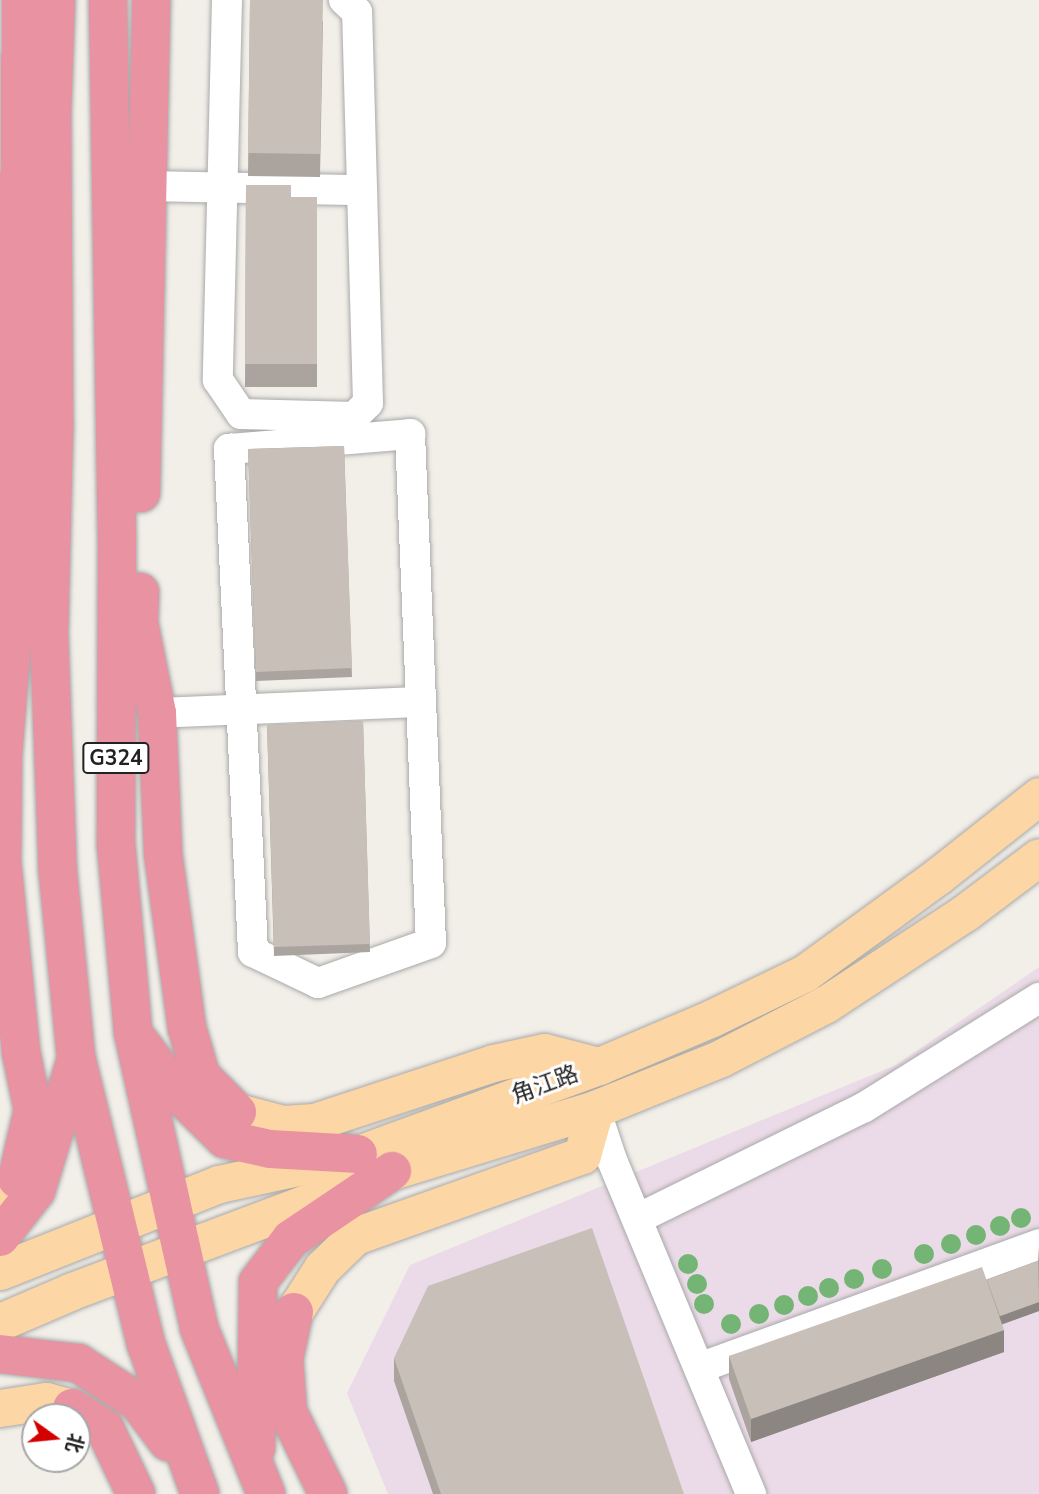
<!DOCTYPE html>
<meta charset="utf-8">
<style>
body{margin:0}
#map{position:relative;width:1039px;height:1494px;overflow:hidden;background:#f2efe9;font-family:"Nunito Sans","Noto Sans SC",sans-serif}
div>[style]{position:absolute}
.industrial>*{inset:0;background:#ebdbe8}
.roads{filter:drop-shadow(0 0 2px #a9a9a9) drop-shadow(0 0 2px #a9a9a9)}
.minor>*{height:30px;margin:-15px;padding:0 15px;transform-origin:15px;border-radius:15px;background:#fff}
.major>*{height:37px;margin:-18.5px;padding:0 18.5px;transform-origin:18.5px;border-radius:18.5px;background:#fcd6a4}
.highway>*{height:38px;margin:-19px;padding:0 19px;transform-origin:19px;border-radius:19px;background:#e892a2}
.trees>*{width:20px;height:20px;margin:-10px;border-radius:50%;background:#74b475}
.wall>*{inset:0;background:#aba49e}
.shaded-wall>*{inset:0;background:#8b8681}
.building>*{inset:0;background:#c7bfb8}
span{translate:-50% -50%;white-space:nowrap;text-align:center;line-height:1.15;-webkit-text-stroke:6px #fff;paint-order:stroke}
.shield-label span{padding:2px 5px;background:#fff;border:2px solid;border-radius:5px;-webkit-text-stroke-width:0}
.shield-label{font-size:21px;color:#222;font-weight:700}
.street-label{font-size:23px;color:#222}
.north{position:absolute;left:21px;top:1403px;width:70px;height:70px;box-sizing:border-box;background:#fff;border:2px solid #a7a7a7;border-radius:50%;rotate:105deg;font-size:19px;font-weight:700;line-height:28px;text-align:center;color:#222}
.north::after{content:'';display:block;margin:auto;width:24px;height:32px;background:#d40000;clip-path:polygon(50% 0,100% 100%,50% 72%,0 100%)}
</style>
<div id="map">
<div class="industrial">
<div style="clip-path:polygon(1039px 967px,1039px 1494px,388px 1494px,347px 1393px,410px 1265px,896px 1065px)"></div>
</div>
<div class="roads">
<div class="minor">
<div style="left:227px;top:0;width:380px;rotate:91.4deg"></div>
<div style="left:218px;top:380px;width:41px;rotate:55.9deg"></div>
<div style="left:241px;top:414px;width:113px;rotate:1.5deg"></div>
<div style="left:354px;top:417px;width:20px;rotate:-45deg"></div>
<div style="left:368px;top:403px;width:391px;rotate:-91.6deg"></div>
<div style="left:357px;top:12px;width:18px;rotate:-137deg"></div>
<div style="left:147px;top:186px;width:215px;rotate:1.1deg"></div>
<div style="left:410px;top:434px;width:509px;rotate:87.64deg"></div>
<div style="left:431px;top:943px;width:120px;rotate:160.5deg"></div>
<div style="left:318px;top:983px;width:72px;rotate:-154.5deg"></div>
<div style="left:253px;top:952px;width:504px;rotate:-92.73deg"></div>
<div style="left:229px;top:449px;width:182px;rotate:-4.7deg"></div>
<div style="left:157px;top:713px;width:264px;rotate:-2.4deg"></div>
<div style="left:595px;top:1109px;width:54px;rotate:71.6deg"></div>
<div style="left:612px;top:1160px;width:362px;rotate:67.4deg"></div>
<div style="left:637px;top:1219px;width:252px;rotate:-26.2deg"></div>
<div style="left:863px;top:1108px;width:208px;rotate:-32deg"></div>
<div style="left:699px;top:1368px;width:362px;rotate:-20deg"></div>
</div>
<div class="major">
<div style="left:237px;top:1112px;width:48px;rotate:14.6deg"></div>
<div style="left:283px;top:1124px;width:31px;rotate:-4deg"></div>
<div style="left:314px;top:1122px;width:188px;rotate:-18.2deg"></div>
<div style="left:493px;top:1063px;width:52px;rotate:-12.2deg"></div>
<div style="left:544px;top:1052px;width:57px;rotate:14.3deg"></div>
<div style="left:0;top:1198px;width:25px;rotate:-48deg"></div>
<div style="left:0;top:1271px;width:236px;rotate:-21.7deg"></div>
<div style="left:219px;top:1184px;width:142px;rotate:-12.2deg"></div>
<div style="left:358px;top:1154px;width:257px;rotate:-20.1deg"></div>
<div style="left:599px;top:1066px;width:123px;rotate:-23deg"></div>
<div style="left:712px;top:1018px;width:103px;rotate:-25.8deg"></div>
<div style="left:805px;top:973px;width:165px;rotate:-36.1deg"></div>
<div style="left:938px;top:876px;width:129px;rotate:-38.4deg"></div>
<div style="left:294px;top:1312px;width:52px;rotate:-57.5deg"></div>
<div style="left:322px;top:1268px;width:46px;rotate:-44.1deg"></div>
<div style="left:355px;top:1236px;width:241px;rotate:-19.6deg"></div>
<div style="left:582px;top:1155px;width:48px;rotate:-74.2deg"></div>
<div style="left:0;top:1322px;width:78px;rotate:-23.3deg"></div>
<div style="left:72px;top:1291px;width:342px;rotate:-20.6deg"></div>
<div style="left:392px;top:1171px;width:212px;rotate:-17deg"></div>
<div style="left:595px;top:1109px;width:136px;rotate:-22deg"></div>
<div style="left:721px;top:1058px;width:118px;rotate:-27.2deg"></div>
<div style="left:826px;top:1004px;width:168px;rotate:-33.3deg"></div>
<div style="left:966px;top:912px;width:91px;rotate:-37deg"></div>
<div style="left:0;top:1408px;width:47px;rotate:-8.7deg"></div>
<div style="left:46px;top:1401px;width:27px;rotate:15deg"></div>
</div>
<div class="highway">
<div style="left:56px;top:0;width:112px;rotate:92deg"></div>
<div style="left:52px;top:112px;width:320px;rotate:89.6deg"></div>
<div style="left:54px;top:432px;width:201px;rotate:91.4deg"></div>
<div style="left:49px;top:633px;width:240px;rotate:87.9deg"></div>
<div style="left:58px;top:873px;width:185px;rotate:84.4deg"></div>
<div style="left:76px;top:1057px;width:295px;rotate:76.3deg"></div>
<div style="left:146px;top:1344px;width:159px;rotate:70.2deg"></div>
<div style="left:108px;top:0;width:542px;rotate:89.05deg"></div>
<div style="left:117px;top:542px;width:302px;rotate:90.2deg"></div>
<div style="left:116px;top:844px;width:189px;rotate:84.8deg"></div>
<div style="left:133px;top:1032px;width:303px;rotate:77.4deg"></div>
<div style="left:199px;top:1328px;width:179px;rotate:68deg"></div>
<div style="left:141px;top:493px;width:493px;rotate:-88.8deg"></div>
<div style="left:140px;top:592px;width:31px;rotate:92deg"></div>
<div style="left:139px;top:623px;width:92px;rotate:78.7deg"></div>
<div style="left:157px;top:713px;width:140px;rotate:87.5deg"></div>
<div style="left:163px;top:853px;width:177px;rotate:82.2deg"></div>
<div style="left:187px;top:1028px;width:50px;rotate:73.7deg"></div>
<div style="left:201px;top:1076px;width:51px;rotate:45deg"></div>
<div style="left:140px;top:1042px;width:64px;rotate:53.3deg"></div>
<div style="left:178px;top:1093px;width:66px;rotate:44.4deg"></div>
<div style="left:225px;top:1139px;width:46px;rotate:12.5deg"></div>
<div style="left:270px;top:1149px;width:88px;rotate:3.3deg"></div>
<div style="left:17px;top:1179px;width:71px;rotate:-76.9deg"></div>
<div style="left:33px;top:1110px;width:59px;rotate:-101.7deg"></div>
<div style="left:21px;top:1052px;width:190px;rotate:-95.7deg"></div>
<div style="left:2px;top:863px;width:108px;rotate:-89.5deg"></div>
<div style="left:3px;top:755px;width:163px;rotate:-85.4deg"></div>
<div style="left:16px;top:593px;width:593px;rotate:-89.52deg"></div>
<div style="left:0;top:1237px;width:58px;rotate:-52deg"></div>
<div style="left:36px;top:1191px;width:138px;rotate:-73.1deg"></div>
<div style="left:294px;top:1312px;width:48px;rotate:102deg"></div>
<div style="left:284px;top:1359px;width:53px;rotate:85.7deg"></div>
<div style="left:288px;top:1412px;width:91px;rotate:64deg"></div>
<div style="left:0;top:1354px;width:79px;rotate:6.6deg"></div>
<div style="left:78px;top:1363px;width:72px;rotate:33deg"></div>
<div style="left:138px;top:1402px;width:50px;rotate:53.1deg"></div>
<div style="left:72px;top:1408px;width:39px;rotate:32deg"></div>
<div style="left:105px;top:1429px;width:72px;rotate:64.5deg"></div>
<div style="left:256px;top:1448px;width:166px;rotate:-89.3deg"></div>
<div style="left:258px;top:1282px;width:54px;rotate:-52.5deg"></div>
<div style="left:291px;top:1239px;width:122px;rotate:-34deg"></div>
</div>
</div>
<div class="trees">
<div style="left:1021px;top:1218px"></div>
<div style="left:1000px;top:1226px"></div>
<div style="left:976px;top:1235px"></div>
<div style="left:951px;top:1244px"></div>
<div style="left:924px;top:1254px"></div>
<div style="left:688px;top:1264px"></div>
<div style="left:882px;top:1269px"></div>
<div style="left:854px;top:1279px"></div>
<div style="left:697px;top:1284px"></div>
<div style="left:829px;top:1288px"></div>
<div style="left:808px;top:1296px"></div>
<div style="left:704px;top:1304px"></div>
<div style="left:784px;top:1305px"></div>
<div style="left:759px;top:1314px"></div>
<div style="left:731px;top:1324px"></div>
</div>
<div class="wall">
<div style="clip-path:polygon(250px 0,323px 21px,320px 177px,248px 176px)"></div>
<div style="clip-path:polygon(246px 185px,291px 197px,317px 197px,317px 387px,245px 387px)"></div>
<div style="clip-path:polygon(344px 446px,352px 677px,256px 681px,248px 449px)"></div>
<div style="clip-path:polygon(363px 721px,370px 952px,274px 956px,267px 725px)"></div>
<div style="clip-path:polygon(1039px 1246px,1039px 1311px,1002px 1324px,1004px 1352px,751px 1442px,729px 1379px,729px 1356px,987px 1280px,1038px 1261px)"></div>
<div style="clip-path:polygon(394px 1358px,684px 1494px,433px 1494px,394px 1381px)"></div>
</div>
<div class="shaded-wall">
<div style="clip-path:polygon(1039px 1302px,1039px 1311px,995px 1327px,995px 1318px)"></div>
<div style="clip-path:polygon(1004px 1330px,1004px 1352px,751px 1442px,751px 1419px)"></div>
</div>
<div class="building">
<div style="clip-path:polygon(250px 0,323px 0,320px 154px,248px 153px)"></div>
<div style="clip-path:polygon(246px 185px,291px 185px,291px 197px,317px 197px,317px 364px,245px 364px)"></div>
<div style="clip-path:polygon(344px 446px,352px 668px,256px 672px,248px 449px)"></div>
<div style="clip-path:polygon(363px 721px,370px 944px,274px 947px,267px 725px)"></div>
<div style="clip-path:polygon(592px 1228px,684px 1494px,441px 1494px,394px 1358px,428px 1286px)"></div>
<div style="clip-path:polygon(1038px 1261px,1039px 1302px,1000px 1316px,987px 1280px)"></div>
<div style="clip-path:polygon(982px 1267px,1004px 1330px,751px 1419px,729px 1356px)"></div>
</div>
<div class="shield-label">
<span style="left:116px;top:758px">G324</span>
</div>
<div class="street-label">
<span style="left:545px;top:1085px;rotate:-20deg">角江路</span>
</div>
<div class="north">北</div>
</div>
